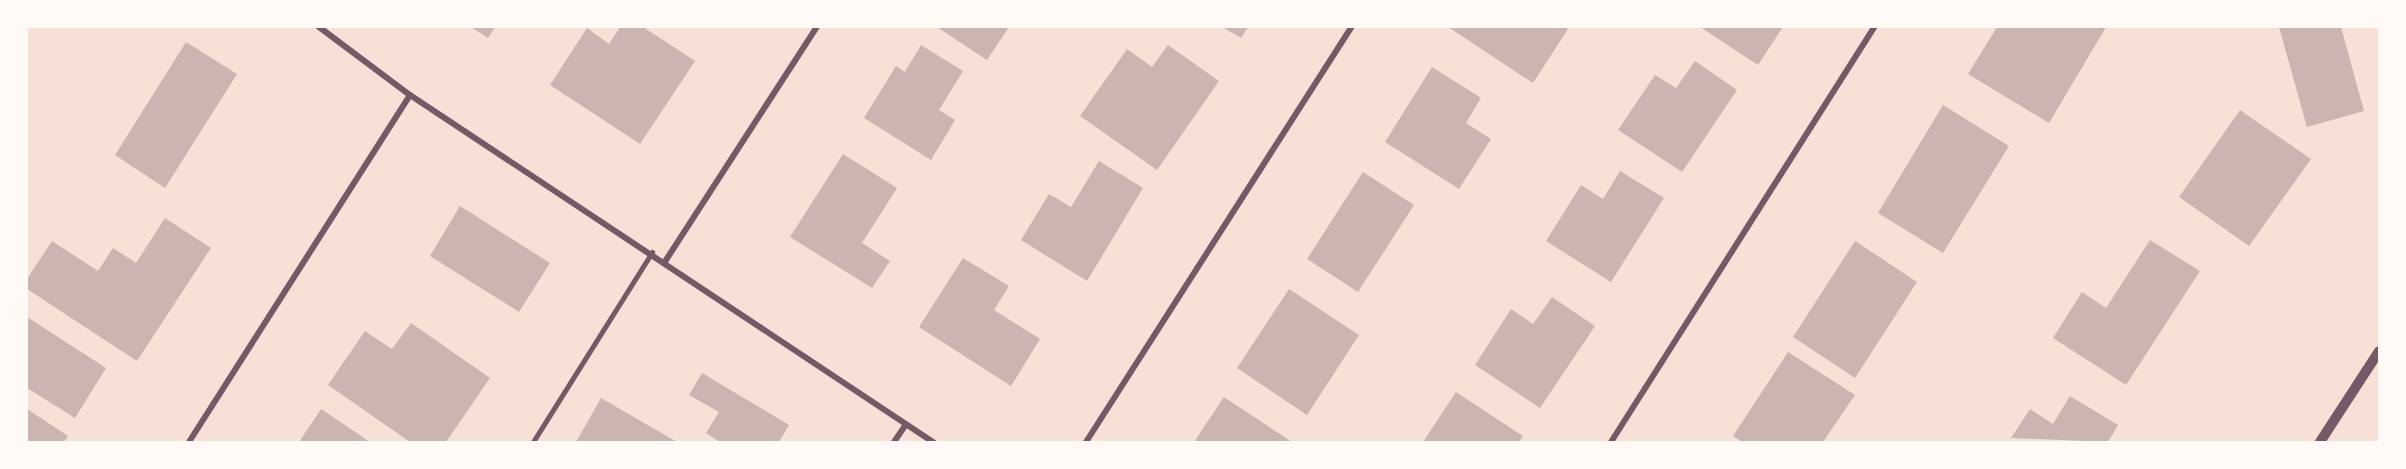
<!DOCTYPE html>
<style>
body{margin:0}
#map{position:relative;width:2406px;height:469px;overflow:hidden;background:#f7e1d7;font-family:Rubik,sans-serif}
div>[style]{position:absolute}
.building>*{inset:0;background:#ccb4b1}
.service>*{height:4.5px;margin:-2.25px;padding:0 2.25px;transform-origin:2.25px;border-radius:2.25px;background:#755966}
.minor>*{height:6px;margin:-3px;padding:0 3px;transform-origin:3px;border-radius:3px;background:#755966}
.tertiary>*{height:10px;margin:-5px;padding:0 5px;transform-origin:5px;border-radius:5px;background:#755966}
span{translate:-50% -50%;white-space:nowrap;text-align:center;line-height:1.15;-webkit-text-stroke:4.5px #fffaf5;paint-order:stroke}
.frame{position:absolute;inset:0;border:28px solid #fffaf5;pointer-events:none}
</style>
<div id="map">
<div class="building">
<div style="clip-path:polygon(471px 27px,495px 27px,488px 38px)"></div>
<div style="clip-path:polygon(620px 27px,643px 27px,695px 61px,640px 144px,550px 85px,587px 28px,609px 44px)"></div>
<div style="clip-path:polygon(937px 27px,1009px 27px,987px 60px)"></div>
<div style="clip-path:polygon(1222px 27px,1248px 27px,1241px 38px)"></div>
<div style="clip-path:polygon(1448px 27px,1564px 27px,1568px 29px,1533px 83px)"></div>
<div style="clip-path:polygon(1700px 27px,1783px 27px,1758px 65px)"></div>
<div style="clip-path:polygon(1997px 27px,2106px 27px,2049px 123px,1968px 74px)"></div>
<div style="clip-path:polygon(2279px 27px,2341px 27px,2364px 111px,2307px 127px)"></div>
<div style="clip-path:polygon(186px 42px,237px 74px,165px 188px,115px 155px)"></div>
<div style="clip-path:polygon(921px 45px,963px 71px,939px 110px,955px 120px,931px 160px,864px 118px,896px 66px,905px 72px)"></div>
<div style="clip-path:polygon(1168px 45px,1219px 81px,1157px 170px,1080px 116px,1127px 49px,1152px 67px)"></div>
<div style="clip-path:polygon(1695px 61px,1737px 90px,1682px 172px,1618px 130px,1655px 75px,1676px 88px)"></div>
<div style="clip-path:polygon(1432px 67px,1481px 98px,1466px 123px,1491px 139px,1459px 189px,1385px 142px)"></div>
<div style="clip-path:polygon(1943px 105px,2009px 146px,1943px 253px,1878px 213px)"></div>
<div style="clip-path:polygon(2240px 110px,2311px 159px,2249px 246px,2179px 197px)"></div>
<div style="clip-path:polygon(843px 154px,897px 188px,862px 243px,890px 261px,872px 288px,790px 237px)"></div>
<div style="clip-path:polygon(1099px 161px,1143px 188px,1087px 281px,1021px 240px,1049px 194px,1071px 207px)"></div>
<div style="clip-path:polygon(1620px 171px,1664px 198px,1611px 282px,1546px 241px,1581px 185px,1603px 199px)"></div>
<div style="clip-path:polygon(1363px 172px,1414px 205px,1358px 292px,1307px 259px)"></div>
<div style="clip-path:polygon(460px 206px,550px 263px,519px 312px,430px 256px)"></div>
<div style="clip-path:polygon(165px 218px,211px 248px,137px 361px,27px 289px,27px 279px,52px 241px,98px 271px,113px 248px,136px 263px)"></div>
<div style="clip-path:polygon(2150px 240px,2200px 271px,2126px 385px,2053px 338px,2082px 292px,2106px 308px)"></div>
<div style="clip-path:polygon(1855px 241px,1917px 282px,1855px 378px,1793px 337px)"></div>
<div style="clip-path:polygon(963px 258px,1009px 286px,994px 310px,1040px 339px,1011px 386px,919px 327px)"></div>
<div style="clip-path:polygon(1289px 289px,1359px 335px,1307px 415px,1237px 368px)"></div>
<div style="clip-path:polygon(1552px 297px,1595px 326px,1540px 408px,1475px 365px,1511px 309px,1533px 324px)"></div>
<div style="clip-path:polygon(27px 317px,106px 368px,75px 418px,27px 388px)"></div>
<div style="clip-path:polygon(411px 323px,490px 378px,446px 442px,410px 442px,328px 385px,365px 331px,392px 349px)"></div>
<div style="clip-path:polygon(1788px 352px,1855px 395px,1823px 442px,1742px 442px,1733px 436px)"></div>
<div style="clip-path:polygon(702px 373px,789px 425px,779px 442px,720px 442px,706px 433px,719px 412px,689px 395px)"></div>
<div style="clip-path:polygon(1456px 392px,1523px 436px,1519px 442px,1423px 442px)"></div>
<div style="clip-path:polygon(2070px 396px,2118px 425px,2108px 442px,2011px 438px,2030px 409px,2053px 424px)"></div>
<div style="clip-path:polygon(1224px 397px,1292px 442px,1194px 442px)"></div>
<div style="clip-path:polygon(601px 398px,677px 442px,576px 442px)"></div>
<div style="clip-path:polygon(27px 409px,68px 436px,64px 442px,27px 442px)"></div>
<div style="clip-path:polygon(321px 409px,370px 442px,299px 442px)"></div>
</div>
<div class="service">
<div style="left:533px;top:442px;width:224px;rotate:-57.9deg"></div>
</div>
<div class="minor">
<div style="left:319px;top:27px;width:114px;rotate:36.8deg"></div>
<div style="left:410px;top:95px;width:628px;rotate:33.56deg"></div>
<div style="left:666px;top:260px;width:278px;rotate:-57.1deg"></div>
<div style="left:189px;top:442px;width:411px;rotate:-57.5deg"></div>
<div style="left:894px;top:442px;width:18px;rotate:-56deg"></div>
<div style="left:1086px;top:442px;width:492px;rotate:-57.4deg"></div>
<div style="left:1611px;top:442px;width:491px;rotate:-57.6deg"></div>
</div>
<div class="tertiary">
<div style="left:2320px;top:442px;width:108px;rotate:-57deg"></div>
</div>
<div class="frame"></div>
</div>
